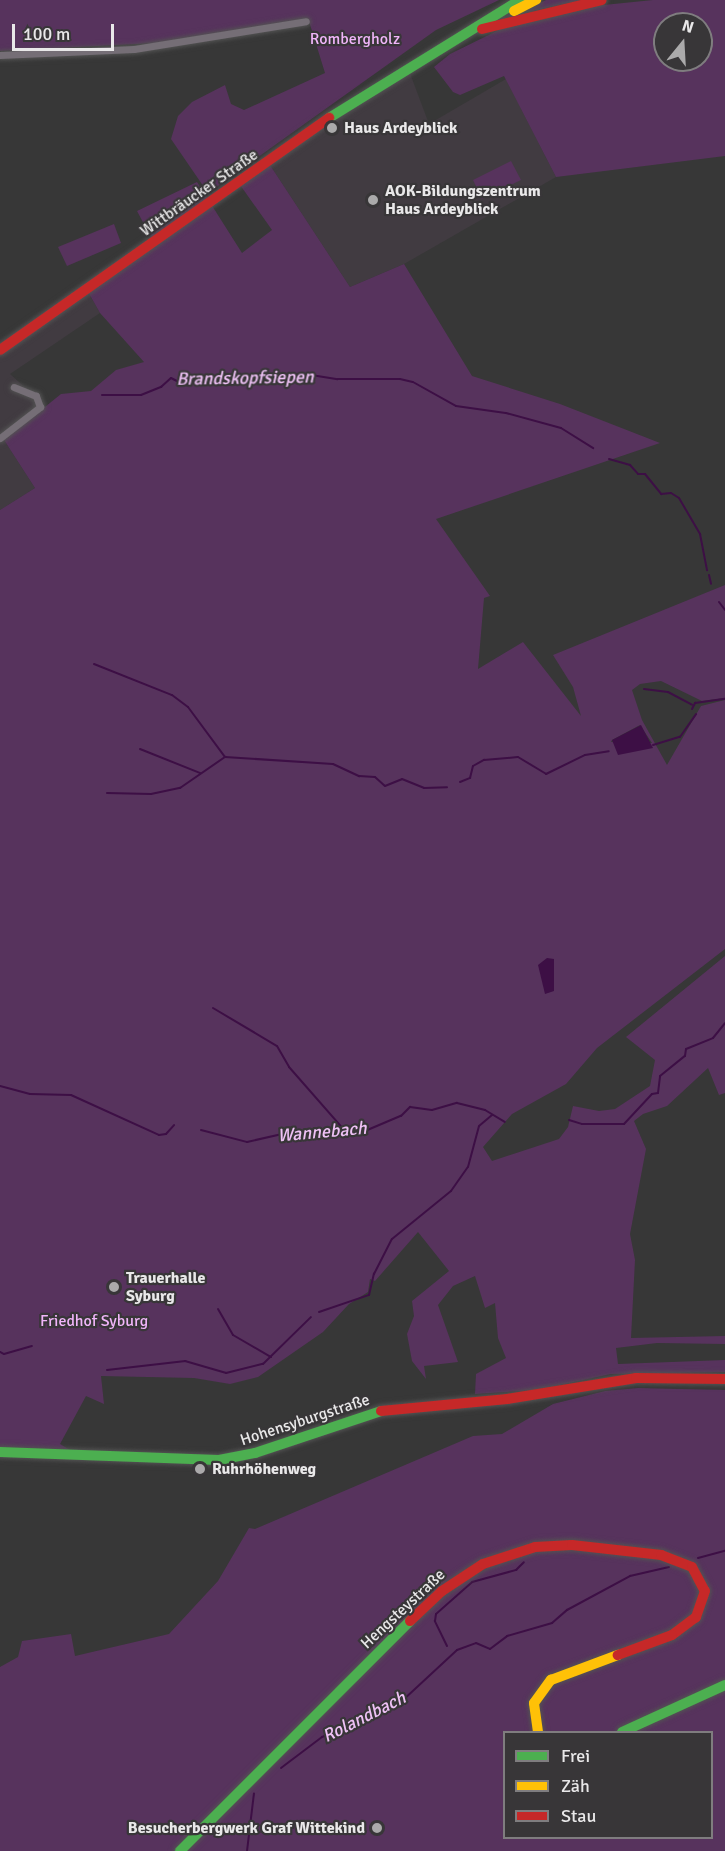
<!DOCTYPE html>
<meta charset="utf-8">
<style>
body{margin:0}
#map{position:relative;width:725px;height:1851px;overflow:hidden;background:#373737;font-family:Signika,sans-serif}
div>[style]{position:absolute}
.built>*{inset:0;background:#413b41}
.green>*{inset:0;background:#57335d}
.water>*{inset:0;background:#3d0f45}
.stream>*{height:2px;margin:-1px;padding:0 1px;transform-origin:1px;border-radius:1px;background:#3d0f45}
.roads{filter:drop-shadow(0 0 2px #535353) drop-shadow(0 0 2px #535353)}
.street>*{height:7px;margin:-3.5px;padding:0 3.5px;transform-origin:3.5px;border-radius:3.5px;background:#756e76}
.fast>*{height:10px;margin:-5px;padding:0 5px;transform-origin:5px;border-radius:5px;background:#4caf50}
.slow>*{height:10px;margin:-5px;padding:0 5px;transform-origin:5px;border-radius:5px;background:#ffc107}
.jam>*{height:10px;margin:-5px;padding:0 5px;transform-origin:5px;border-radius:5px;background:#c62828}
.dots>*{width:16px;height:16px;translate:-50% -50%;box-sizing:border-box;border:3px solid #383638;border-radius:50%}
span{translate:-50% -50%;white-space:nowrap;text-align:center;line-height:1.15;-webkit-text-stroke:4.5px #383638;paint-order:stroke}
.park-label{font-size:16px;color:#f1b5fa}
.poi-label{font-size:16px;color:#e9e8e9;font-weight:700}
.left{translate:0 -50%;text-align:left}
.right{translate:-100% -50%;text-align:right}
.street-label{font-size:16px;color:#e9e8e9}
.water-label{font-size:18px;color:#efc2f6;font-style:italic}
.legend{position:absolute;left:503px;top:1731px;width:210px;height:108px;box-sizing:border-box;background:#383638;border:2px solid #7f7d7f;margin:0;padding:8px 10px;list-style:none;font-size:18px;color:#e9e8e9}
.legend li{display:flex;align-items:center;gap:12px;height:30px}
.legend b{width:30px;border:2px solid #7f7d7f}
.north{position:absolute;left:653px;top:12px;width:60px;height:60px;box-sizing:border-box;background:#383638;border:2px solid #7f7d7f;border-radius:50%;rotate:18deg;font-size:16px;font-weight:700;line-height:24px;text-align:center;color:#e9e8e9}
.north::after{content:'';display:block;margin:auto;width:21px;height:27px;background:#abaaab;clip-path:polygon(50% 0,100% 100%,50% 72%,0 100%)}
.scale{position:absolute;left:12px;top:24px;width:102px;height:27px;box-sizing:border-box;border:3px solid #e9e8e9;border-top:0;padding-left:8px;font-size:18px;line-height:21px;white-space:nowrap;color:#e9e8e9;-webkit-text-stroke:4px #383638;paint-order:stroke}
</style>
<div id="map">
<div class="built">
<div style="clip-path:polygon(408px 68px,429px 124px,506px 79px,556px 177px,404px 264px,350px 287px,268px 162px)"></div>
<div style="clip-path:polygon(87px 290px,100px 313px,10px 374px,45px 405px,4px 440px,35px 488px,0 510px,0 350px)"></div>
</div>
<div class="green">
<div style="clip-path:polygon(0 0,499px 0,436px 30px,208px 193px,171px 139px,178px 116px,192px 102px,225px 85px,231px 104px,244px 110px,325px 73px,308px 18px,156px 43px,0 51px)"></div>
<div style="clip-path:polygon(546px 0,581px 0,515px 15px)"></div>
<div style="clip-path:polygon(evenodd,653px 0,725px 0,725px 156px,556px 177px,504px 76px,460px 95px,453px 92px,434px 67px,450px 54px,505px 27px,594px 6px,653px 0,665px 24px,701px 24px,701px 60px,665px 60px,665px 24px)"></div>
<div style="clip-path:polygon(511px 161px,521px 180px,482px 199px,473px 180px)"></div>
<div style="clip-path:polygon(evenodd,268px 162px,350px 287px,404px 264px,472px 376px,560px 404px,660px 443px,436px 519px,490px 596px,484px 598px,478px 669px,523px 642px,581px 716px,573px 687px,553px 655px,725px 585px,725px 698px,702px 701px,661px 681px,640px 684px,632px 690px,642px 720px,667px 765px,701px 706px,725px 700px,725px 949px,597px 1048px,566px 1084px,512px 1114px,483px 1147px,492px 1161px,559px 1139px,568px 1127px,573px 1106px,599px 1111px,615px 1109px,650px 1086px,655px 1060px,626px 1037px,725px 956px,725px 1093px,719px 1095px,708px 1068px,667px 1106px,643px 1114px,634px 1121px,646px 1149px,630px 1234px,635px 1260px,631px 1338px,725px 1336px,725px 1344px,657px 1343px,616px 1348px,618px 1364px,725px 1360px,725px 1372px,611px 1374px,537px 1390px,475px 1394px,476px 1374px,506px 1358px,498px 1338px,495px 1303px,485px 1308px,475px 1276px,453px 1286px,438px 1305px,458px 1362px,424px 1366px,426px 1379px,412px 1361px,407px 1334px,414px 1316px,412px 1301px,449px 1271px,418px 1232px,375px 1281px,370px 1279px,368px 1292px,349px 1304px,323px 1332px,258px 1377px,230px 1384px,194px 1378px,101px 1376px,104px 1404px,86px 1396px,60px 1444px,80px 1456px,0 1452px,0 510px,35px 488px,4px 440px,61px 394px,91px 391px,116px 370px,144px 362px,100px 313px,87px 290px,154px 243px,137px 211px,197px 182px,242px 253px,272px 230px,238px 182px,268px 162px,640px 725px,652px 743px,611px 742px,612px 740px,640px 725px)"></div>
<div style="clip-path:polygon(114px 224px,121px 243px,67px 266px,58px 247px)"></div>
<div style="clip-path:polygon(evenodd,638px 1388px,725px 1390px,725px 1851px,0 1851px,0 1667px,18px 1657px,22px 1641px,71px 1634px,75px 1656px,169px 1634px,218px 1581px,249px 1528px,255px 1529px,473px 1436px,502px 1434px,553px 1404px,605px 1391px,638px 1388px,504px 1732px,712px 1732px,712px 1838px,504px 1838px,504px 1732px)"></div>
</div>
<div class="water">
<div style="clip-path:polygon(641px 725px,653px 748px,618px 755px,612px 740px)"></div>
<div style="clip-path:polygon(547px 958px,554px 959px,554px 991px,545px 994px,538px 965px)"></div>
</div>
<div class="stream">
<div style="left:102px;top:395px;width:39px"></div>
<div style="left:141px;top:395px;width:22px;rotate:-22deg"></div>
<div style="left:161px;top:387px;width:13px;rotate:-42deg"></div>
<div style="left:171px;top:378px;width:11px;rotate:27deg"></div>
<div style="left:181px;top:383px;width:20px;rotate:-18deg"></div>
<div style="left:200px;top:377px;width:14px;rotate:17deg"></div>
<div style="left:213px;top:381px;width:92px;rotate:-4.4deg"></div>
<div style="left:305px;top:374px;width:33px;rotate:9deg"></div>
<div style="left:338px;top:379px;width:62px"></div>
<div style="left:400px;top:379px;width:13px;rotate:13deg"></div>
<div style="left:413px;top:382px;width:49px;rotate:29.2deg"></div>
<div style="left:456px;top:406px;width:50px;rotate:8deg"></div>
<div style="left:506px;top:413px;width:57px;rotate:15.3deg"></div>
<div style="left:561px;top:428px;width:38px;rotate:32deg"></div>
<div style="left:609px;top:459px;width:22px;rotate:16deg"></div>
<div style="left:630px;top:465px;width:12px;rotate:48deg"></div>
<div style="left:638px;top:474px;width:7px"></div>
<div style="left:645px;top:474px;width:26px;rotate:51deg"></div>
<div style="left:661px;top:494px;width:10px;rotate:-6deg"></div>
<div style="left:671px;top:493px;width:9px;rotate:32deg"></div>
<div style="left:679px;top:498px;width:42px;rotate:59.7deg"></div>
<div style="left:700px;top:534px;width:37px;rotate:79deg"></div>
<div style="left:709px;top:575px;width:9px;rotate:77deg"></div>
<div style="left:719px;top:602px;width:10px;rotate:53deg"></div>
<div style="left:94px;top:664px;width:84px;rotate:21.7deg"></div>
<div style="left:172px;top:695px;width:20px;rotate:37deg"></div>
<div style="left:188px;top:707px;width:62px;rotate:53.5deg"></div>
<div style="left:644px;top:689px;width:24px;rotate:7deg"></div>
<div style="left:668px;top:692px;width:27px;rotate:28deg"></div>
<div style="left:692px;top:709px;width:7px;rotate:-63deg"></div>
<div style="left:695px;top:703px;width:30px;rotate:-8deg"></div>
<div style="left:653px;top:745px;width:28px;rotate:-17deg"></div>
<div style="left:680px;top:737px;width:28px;rotate:-55deg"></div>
<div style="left:140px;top:749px;width:65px;rotate:21.8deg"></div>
<div style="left:225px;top:757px;width:108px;rotate:3.7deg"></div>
<div style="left:333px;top:764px;width:29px;rotate:25deg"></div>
<div style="left:359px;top:776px;width:16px;rotate:4deg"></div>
<div style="left:375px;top:777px;width:13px;rotate:42deg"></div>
<div style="left:385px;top:786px;width:18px;rotate:-22deg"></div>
<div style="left:402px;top:779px;width:24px;rotate:22deg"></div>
<div style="left:424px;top:788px;width:23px;rotate:-2deg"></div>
<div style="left:460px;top:782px;width:11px;rotate:-22deg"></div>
<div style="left:470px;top:778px;width:12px;rotate:-76deg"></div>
<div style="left:473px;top:766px;width:13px;rotate:-29deg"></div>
<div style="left:484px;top:760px;width:34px;rotate:-5deg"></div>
<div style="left:518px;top:757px;width:33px;rotate:31deg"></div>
<div style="left:546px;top:774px;width:43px;rotate:-26deg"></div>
<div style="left:585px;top:755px;width:24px;rotate:-9deg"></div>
<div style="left:107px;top:793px;width:44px;rotate:1.3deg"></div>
<div style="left:151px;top:794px;width:30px;rotate:-12deg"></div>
<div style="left:180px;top:788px;width:55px;rotate:-34.6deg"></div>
<div style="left:213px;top:1008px;width:74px;rotate:30.7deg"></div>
<div style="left:277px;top:1046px;width:24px;rotate:60deg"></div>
<div style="left:289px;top:1067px;width:86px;rotate:48.8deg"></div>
<div style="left:0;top:1086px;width:31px;rotate:15deg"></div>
<div style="left:30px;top:1094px;width:41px;rotate:1.4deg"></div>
<div style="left:71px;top:1095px;width:97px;rotate:24.4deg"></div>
<div style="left:159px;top:1135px;width:7px;rotate:-8deg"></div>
<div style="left:166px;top:1134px;width:12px;rotate:-48deg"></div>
<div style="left:569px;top:1120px;width:14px;rotate:17deg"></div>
<div style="left:582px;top:1124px;width:42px"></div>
<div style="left:624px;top:1124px;width:41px;rotate:-47deg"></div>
<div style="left:652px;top:1094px;width:6px;rotate:-9deg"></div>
<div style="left:658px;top:1093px;width:17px;rotate:-83deg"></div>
<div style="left:660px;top:1076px;width:32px;rotate:-39deg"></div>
<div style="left:685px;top:1056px;width:7px;rotate:-82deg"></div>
<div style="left:686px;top:1049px;width:29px;rotate:-22deg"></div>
<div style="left:713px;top:1038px;width:19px;rotate:-51deg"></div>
<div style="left:201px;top:1130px;width:48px;rotate:14.6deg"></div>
<div style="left:247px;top:1142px;width:36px;rotate:-13deg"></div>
<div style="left:282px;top:1134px;width:74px;rotate:-4.6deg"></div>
<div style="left:356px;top:1128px;width:9px;rotate:18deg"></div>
<div style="left:365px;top:1131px;width:39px;rotate:-23deg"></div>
<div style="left:401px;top:1116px;width:13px;rotate:-45deg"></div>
<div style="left:410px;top:1107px;width:22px;rotate:8deg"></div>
<div style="left:432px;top:1110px;width:26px;rotate:-16deg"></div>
<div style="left:457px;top:1103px;width:29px;rotate:14deg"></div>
<div style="left:485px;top:1110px;width:23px;rotate:31deg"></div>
<div style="left:218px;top:1309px;width:30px;rotate:60deg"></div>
<div style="left:233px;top:1335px;width:44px;rotate:30.1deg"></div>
<div style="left:319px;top:1312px;width:53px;rotate:-18.8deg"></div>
<div style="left:369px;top:1295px;width:22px;rotate:-77deg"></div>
<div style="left:374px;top:1274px;width:39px;rotate:-63deg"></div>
<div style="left:392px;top:1239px;width:76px;rotate:-39.1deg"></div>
<div style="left:451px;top:1191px;width:29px;rotate:-55deg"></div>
<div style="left:468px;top:1167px;width:42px;rotate:-75deg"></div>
<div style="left:479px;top:1126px;width:17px;rotate:-40deg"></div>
<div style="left:0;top:1352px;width:4px;rotate:27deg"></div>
<div style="left:4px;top:1354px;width:29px;rotate:-16deg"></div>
<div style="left:107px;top:1370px;width:79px;rotate:-6.6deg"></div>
<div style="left:185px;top:1361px;width:43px;rotate:16.3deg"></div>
<div style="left:226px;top:1373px;width:38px;rotate:-14deg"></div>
<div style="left:263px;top:1364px;width:67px;rotate:-44.4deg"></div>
<div style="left:698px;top:1558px;width:28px;rotate:-15deg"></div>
<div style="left:447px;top:1646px;width:28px;rotate:-116deg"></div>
<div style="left:435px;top:1621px;width:7px;rotate:-82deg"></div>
<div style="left:436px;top:1614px;width:48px;rotate:-41.6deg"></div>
<div style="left:472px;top:1582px;width:46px;rotate:-15.3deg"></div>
<div style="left:516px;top:1570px;width:11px;rotate:-45deg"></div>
<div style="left:281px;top:1768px;width:51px;rotate:-37.1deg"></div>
<div style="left:322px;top:1737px;width:35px;rotate:-22deg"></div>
<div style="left:355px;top:1724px;width:33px;rotate:-38deg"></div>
<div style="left:381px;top:1704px;width:21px;rotate:-8deg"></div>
<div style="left:402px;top:1701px;width:75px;rotate:-42.8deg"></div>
<div style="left:457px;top:1650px;width:20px;rotate:-20deg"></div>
<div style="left:476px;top:1643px;width:15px;rotate:23deg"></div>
<div style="left:490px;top:1649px;width:21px;rotate:-37deg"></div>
<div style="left:507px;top:1636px;width:47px;rotate:-16.1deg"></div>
<div style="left:552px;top:1623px;width:20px;rotate:-41deg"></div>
<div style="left:567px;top:1610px;width:72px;rotate:-28.4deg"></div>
<div style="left:630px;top:1576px;width:40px;rotate:-13deg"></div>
<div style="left:247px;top:1851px;width:58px;rotate:-83.1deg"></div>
</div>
<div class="roads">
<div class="street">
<div style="left:0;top:55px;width:134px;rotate:-2.6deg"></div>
<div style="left:134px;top:49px;width:174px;rotate:-9.2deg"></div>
<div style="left:0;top:438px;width:51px;rotate:-37.8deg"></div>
<div style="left:40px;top:407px;width:12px;rotate:-110deg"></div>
<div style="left:36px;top:396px;width:24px;rotate:-158deg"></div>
</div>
<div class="fast">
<div style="left:329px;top:118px;width:225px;rotate:-31.7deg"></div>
<div style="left:0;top:1452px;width:219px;rotate:2.1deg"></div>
<div style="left:219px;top:1460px;width:37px;rotate:-11deg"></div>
<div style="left:255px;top:1453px;width:133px;rotate:-18.4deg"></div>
<div style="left:622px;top:1732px;width:113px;rotate:-24.5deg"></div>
<div style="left:180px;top:1851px;width:325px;rotate:-45deg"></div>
</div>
<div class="slow">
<div style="left:514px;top:11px;width:25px;rotate:-27deg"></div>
<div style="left:538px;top:1732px;width:29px;rotate:-98deg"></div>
<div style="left:534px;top:1703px;width:29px;rotate:-54deg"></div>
<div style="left:551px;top:1680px;width:72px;rotate:-20.5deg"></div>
</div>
<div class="jam">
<div style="left:482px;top:29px;width:123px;rotate:-13.6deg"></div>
<div style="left:0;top:350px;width:403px;rotate:-35.2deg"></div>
<div style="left:381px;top:1411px;width:127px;rotate:-5.4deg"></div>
<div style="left:507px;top:1399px;width:131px;rotate:-9.2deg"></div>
<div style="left:636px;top:1378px;width:89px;rotate:0.6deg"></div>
<div style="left:410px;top:1621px;width:44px;rotate:-43.2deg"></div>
<div style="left:442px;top:1591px;width:49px;rotate:-33.4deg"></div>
<div style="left:483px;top:1564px;width:55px;rotate:-18.1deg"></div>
<div style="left:535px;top:1547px;width:37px;rotate:-3deg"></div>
<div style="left:572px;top:1545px;width:90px;rotate:6.4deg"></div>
<div style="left:661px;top:1555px;width:33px;rotate:21deg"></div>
<div style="left:692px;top:1567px;width:27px;rotate:62deg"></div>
<div style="left:705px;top:1591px;width:28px;rotate:109deg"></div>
<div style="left:696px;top:1617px;width:30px;rotate:143deg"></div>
<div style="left:672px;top:1635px;width:58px;rotate:159.7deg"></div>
</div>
</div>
<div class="dots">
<div style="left:332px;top:128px;background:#abaaab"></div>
<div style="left:373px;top:200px;background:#abaaab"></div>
<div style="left:114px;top:1287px;background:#abaaab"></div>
<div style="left:200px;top:1469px;background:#abaaab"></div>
<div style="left:377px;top:1828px;background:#abaaab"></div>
</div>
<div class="park-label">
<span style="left:355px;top:39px">Rombergholz</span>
<span style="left:94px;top:1321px">Friedhof Syburg</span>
</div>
<div class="poi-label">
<span class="left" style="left:344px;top:128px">Haus Ardeyblick</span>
<span class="left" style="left:385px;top:200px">AOK-Bildungszentrum<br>Haus Ardeyblick</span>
<span class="left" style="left:126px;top:1287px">Trauerhalle<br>Syburg</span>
<span class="left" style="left:212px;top:1469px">Ruhrhöhenweg</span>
<span class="right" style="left:365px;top:1828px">Besucherbergwerk Graf Wittekind</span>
</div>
<div class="street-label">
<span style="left:199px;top:193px;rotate:-35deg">Wittbräucker Straße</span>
<span style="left:305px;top:1420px;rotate:-18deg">Hohensyburgstraße</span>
<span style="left:403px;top:1609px;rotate:-43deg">Hengsteystraße</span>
</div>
<div class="water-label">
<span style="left:245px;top:378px;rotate:-1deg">Brandskopfsiepen</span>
<span style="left:322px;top:1132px;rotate:-5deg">Wannebach</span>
<span style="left:364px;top:1717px;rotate:-27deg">Rolandbach</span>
</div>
<ul class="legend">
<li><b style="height:8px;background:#4caf50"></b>Frei</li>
<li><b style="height:8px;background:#ffc107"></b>Zäh</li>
<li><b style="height:8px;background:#c62828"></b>Stau</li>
</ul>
<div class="north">N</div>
<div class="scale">100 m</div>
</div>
